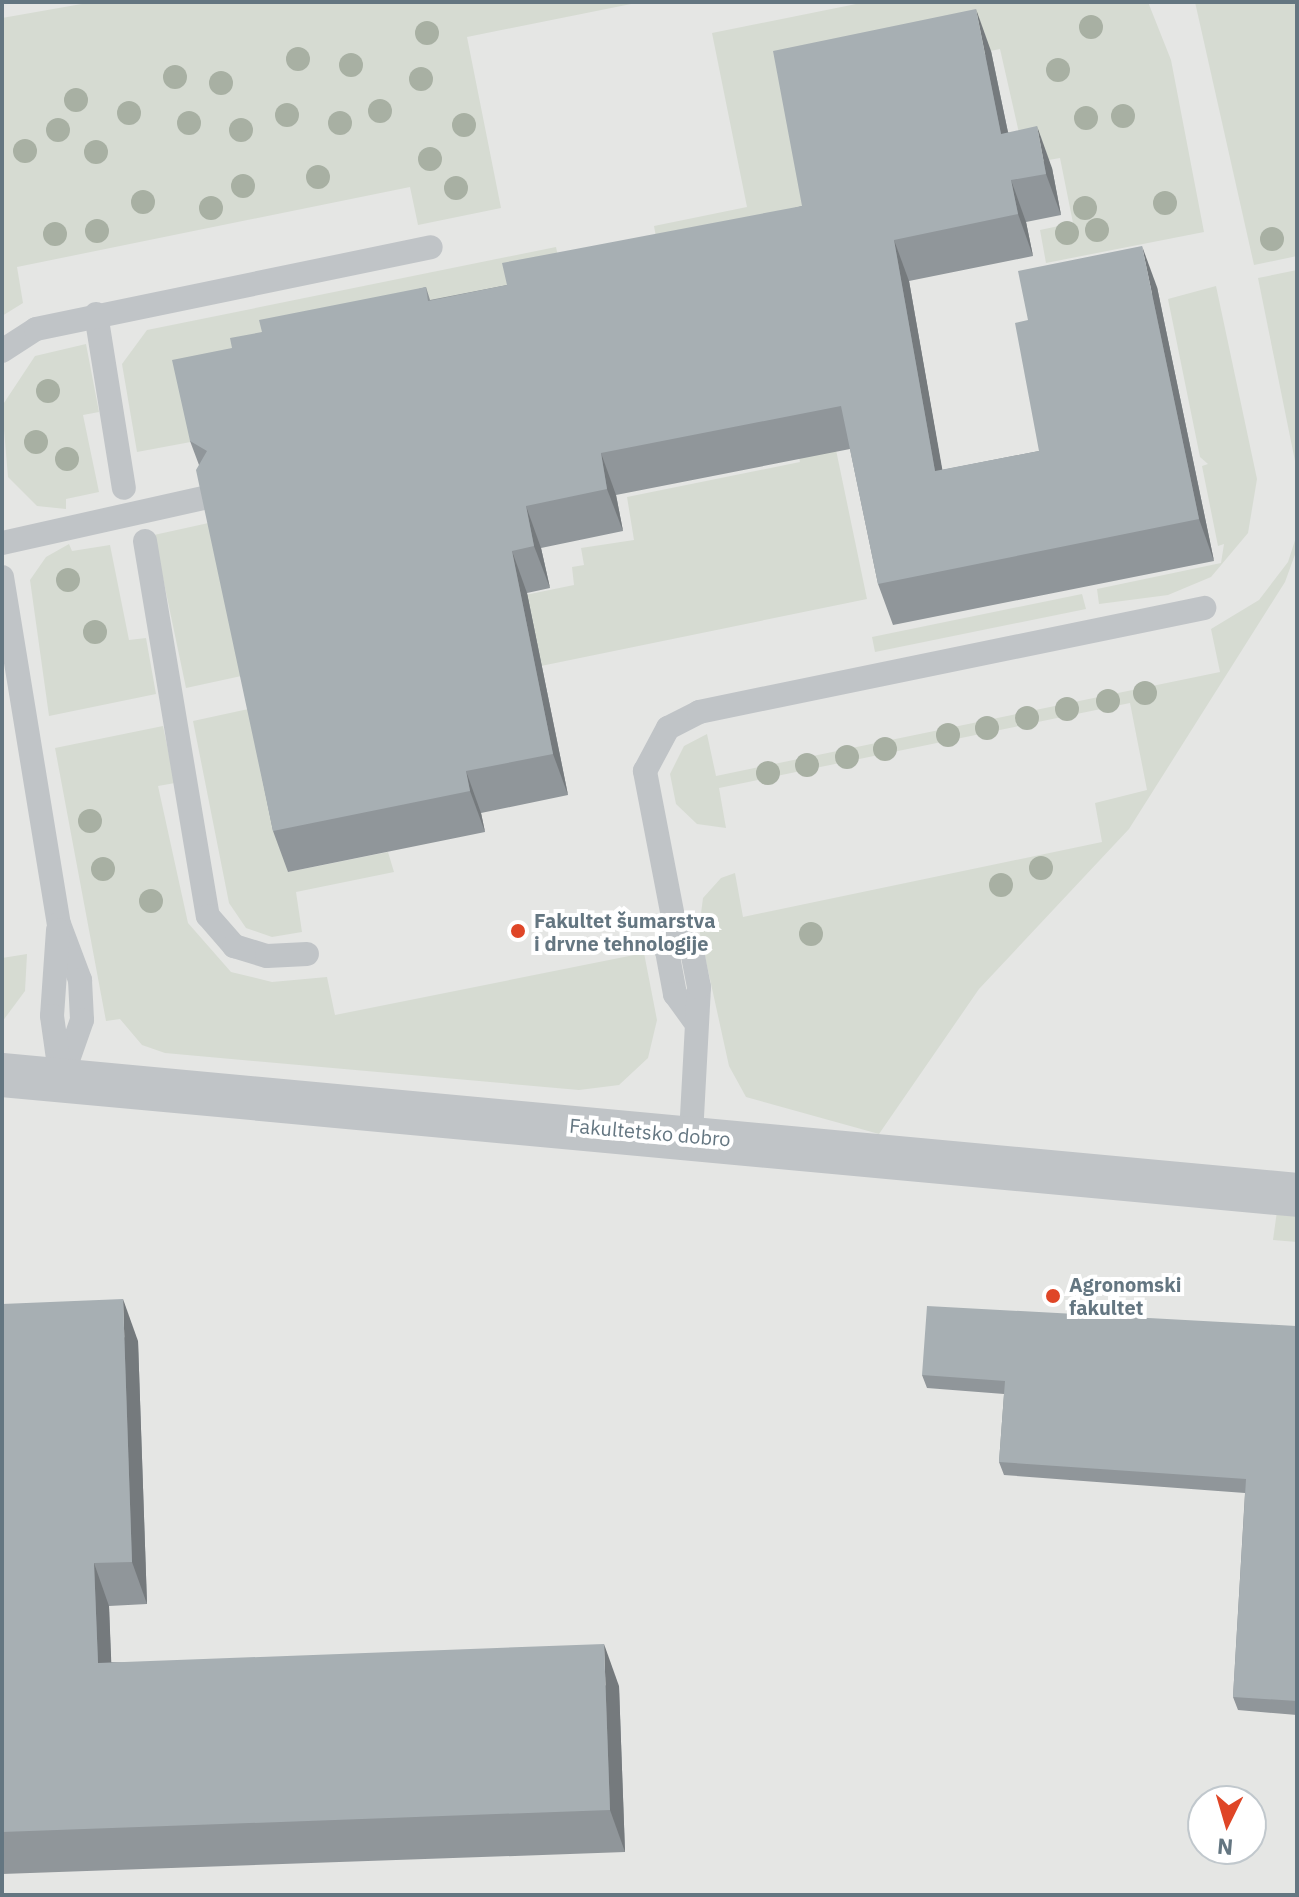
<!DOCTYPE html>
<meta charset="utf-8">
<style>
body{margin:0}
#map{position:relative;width:1299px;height:1897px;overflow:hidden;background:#f5f4f1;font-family:"IBM Plex Sans",sans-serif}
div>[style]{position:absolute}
.built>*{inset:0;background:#e5e6e4}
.green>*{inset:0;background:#d6dbd2}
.lane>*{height:24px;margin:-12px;padding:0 12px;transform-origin:12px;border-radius:12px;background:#c0c4c7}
.street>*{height:44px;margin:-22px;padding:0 22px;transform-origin:22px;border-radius:22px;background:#c0c4c7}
.trees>*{width:24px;height:24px;margin:-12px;border-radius:50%;background:#a8b0a3}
.wall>*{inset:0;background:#90969a}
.shaded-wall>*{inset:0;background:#757a7d}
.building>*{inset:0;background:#a7afb3}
.dots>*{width:22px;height:22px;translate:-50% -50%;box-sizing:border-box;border:4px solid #fff;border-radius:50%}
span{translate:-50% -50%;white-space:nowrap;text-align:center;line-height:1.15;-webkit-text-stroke:8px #fff;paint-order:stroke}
.poi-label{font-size:20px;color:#647681;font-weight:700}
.left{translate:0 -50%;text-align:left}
.street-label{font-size:20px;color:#647681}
.frame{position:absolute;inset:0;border:4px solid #647681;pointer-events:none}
.north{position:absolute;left:1187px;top:1785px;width:80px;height:80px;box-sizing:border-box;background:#fff;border:2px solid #c1c8cd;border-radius:50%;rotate:185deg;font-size:22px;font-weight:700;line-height:32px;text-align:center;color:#647681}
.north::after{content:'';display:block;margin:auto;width:28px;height:36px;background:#df4627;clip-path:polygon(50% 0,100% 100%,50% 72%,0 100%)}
</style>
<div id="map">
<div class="built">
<div style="clip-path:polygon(evenodd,2px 2px,1297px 2px,1297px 1895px,2px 1895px,2px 2px,1203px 1801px,1251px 1801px,1251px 1849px,1203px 1849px,1203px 1801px)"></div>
</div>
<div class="green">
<div style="clip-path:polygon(93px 2px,641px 2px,467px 37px,501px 208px,418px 225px,410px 187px,17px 267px,23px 303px,2px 316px,2px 18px)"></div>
<div style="clip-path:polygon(866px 2px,1148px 2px,1171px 60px,1204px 232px,1046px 263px,1040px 230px,1073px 223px,1060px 158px,1026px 164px,1000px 49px,788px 93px,826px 290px,663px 276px,654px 226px,747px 207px,712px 33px)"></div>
<div style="clip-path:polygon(1195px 2px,1297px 2px,1297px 256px,1254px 265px)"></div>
<div style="clip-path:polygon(556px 247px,566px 295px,196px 441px,137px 452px,122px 364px,147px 330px)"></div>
<div style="clip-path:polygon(1297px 270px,1297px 471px,1258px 278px)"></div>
<div style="clip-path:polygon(1216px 286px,1257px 479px,1248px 533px,1211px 577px,1168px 595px,1099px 604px,1097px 589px,1221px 563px,1224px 544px,1218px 546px,1202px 466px,1208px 464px,1200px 457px,1168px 299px)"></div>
<div style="clip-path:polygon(86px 344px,99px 412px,83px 415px,99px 492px,66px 499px,66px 509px,37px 506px,8px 477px,2px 406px,35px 356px)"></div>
<div style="clip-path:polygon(814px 344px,867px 599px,492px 676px,496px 601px,574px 585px,572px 567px,584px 565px,581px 548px,634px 540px,627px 497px,800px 462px,776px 353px)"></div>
<div style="clip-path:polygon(213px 522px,246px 675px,186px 688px,154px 535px)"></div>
<div style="clip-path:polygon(1297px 534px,1297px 549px,1285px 582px,1129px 829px,979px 989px,879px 1134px,746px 1097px,729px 1066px,699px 929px,703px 898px,721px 878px,735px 873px,743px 917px,1102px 842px,1095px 803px,1147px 790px,1130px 703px,719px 788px,726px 828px,697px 824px,676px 804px,670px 774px,684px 746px,707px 734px,716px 776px,1220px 672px,1211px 629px,1259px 600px,1288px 562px)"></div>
<div style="clip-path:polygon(69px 544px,72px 551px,110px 545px,129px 640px,146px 638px,156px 694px,49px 716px,30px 580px,46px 557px)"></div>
<div style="clip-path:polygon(1082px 594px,1086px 609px,875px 652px,872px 637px)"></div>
<div style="clip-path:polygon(253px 708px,288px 872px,388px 852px,394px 872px,296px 892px,302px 932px,272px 937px,246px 928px,229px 903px,193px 721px)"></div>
<div style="clip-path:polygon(163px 726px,175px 783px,158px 786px,188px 923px,231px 972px,272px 982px,327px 977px,335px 1015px,644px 953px,657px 1020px,648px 1058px,619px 1085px,579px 1090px,165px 1053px,142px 1045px,120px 1019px,106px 1021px,55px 748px)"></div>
<div style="clip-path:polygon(27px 954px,25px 991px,2px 1022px,2px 958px)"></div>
<div style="clip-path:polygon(1277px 1211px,1297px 1213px,1297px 1242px,1273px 1240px)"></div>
</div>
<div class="lane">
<div style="left:96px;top:314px;width:176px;rotate:80.9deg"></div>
<div style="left:2px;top:351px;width:40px;rotate:-32.9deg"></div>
<div style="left:36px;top:329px;width:403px;rotate:-11.7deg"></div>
<div style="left:145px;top:541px;width:380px;rotate:80.5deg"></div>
<div style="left:208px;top:916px;width:40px;rotate:49deg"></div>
<div style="left:234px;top:946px;width:34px;rotate:17deg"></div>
<div style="left:267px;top:956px;width:40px;rotate:-2.9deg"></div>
<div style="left:2px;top:543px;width:211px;rotate:-12.6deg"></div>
<div style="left:2px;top:577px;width:352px;rotate:80.7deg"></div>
<div style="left:59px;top:924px;width:60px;rotate:69.4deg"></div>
<div style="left:80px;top:980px;width:40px;rotate:87.1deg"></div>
<div style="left:82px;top:1020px;width:64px;rotate:109.3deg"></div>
<div style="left:674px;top:922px;width:30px;rotate:104deg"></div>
<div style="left:667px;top:951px;width:44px;rotate:79.5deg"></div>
<div style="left:675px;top:994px;width:32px;rotate:54deg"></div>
<div style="left:58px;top:930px;width:86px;rotate:94deg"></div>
<div style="left:52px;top:1016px;width:58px;rotate:82deg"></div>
<div style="left:691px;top:1135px;width:148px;rotate:-86.9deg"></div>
<div style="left:699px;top:987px;width:42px;rotate:-101deg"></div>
<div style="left:691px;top:946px;width:29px;rotate:-125deg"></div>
<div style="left:674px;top:922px;width:154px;rotate:-100.9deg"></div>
<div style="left:645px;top:771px;width:49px;rotate:-61.9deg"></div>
<div style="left:668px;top:728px;width:35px;rotate:-27deg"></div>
<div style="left:699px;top:712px;width:516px;rotate:-11.64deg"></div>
</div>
<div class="street">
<div style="left:2px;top:1075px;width:1301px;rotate:5.29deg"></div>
</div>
<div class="trees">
<div style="left:1091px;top:27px"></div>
<div style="left:427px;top:33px"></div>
<div style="left:298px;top:59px"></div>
<div style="left:351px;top:65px"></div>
<div style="left:1058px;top:70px"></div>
<div style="left:175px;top:77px"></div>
<div style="left:421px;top:79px"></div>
<div style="left:221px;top:83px"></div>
<div style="left:76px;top:100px"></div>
<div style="left:380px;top:111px"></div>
<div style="left:129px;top:113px"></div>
<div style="left:287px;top:115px"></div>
<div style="left:1123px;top:116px"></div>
<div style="left:1086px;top:118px"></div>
<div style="left:189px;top:123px"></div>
<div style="left:340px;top:123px"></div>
<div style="left:464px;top:125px"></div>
<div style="left:58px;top:130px"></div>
<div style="left:241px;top:130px"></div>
<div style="left:25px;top:151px"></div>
<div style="left:96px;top:152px"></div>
<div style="left:430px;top:159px"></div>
<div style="left:318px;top:177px"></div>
<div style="left:243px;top:186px"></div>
<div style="left:456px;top:188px"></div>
<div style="left:143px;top:202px"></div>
<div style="left:1165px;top:203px"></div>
<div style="left:211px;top:208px"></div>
<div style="left:1085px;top:208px"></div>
<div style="left:1097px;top:230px"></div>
<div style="left:97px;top:231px"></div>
<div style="left:1067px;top:233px"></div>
<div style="left:55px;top:234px"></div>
<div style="left:1272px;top:239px"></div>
<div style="left:48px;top:391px"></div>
<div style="left:36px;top:442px"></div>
<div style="left:67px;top:459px"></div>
<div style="left:68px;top:580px"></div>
<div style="left:95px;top:632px"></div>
<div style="left:1145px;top:693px"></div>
<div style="left:1108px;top:701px"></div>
<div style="left:1067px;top:709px"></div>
<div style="left:1027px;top:718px"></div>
<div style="left:987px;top:728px"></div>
<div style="left:948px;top:735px"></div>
<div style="left:885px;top:749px"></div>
<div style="left:847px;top:757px"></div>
<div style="left:807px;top:765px"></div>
<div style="left:768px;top:773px"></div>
<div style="left:90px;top:821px"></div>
<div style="left:1041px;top:868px"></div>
<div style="left:103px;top:869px"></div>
<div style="left:1001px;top:885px"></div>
<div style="left:151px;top:901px"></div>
<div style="left:811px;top:934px"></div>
</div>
<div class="wall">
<div style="clip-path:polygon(991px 51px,1008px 132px,1052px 168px,1061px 215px,1026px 222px,1033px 256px,909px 281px,942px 470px,1039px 451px,1157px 287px,1214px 561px,893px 625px,878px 584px,850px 449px,616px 495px,623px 531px,541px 548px,550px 588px,527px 593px,568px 795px,481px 813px,485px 832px,288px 872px,273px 831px,199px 465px,190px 441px,262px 332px,426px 287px,430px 300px,507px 285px,802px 206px)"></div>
<div style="clip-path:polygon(2px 1304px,138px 1341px,147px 1604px,109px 1606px,111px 1662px,619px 1686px,625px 1852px,2px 1874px)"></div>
<div style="clip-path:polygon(1297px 1308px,1297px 1715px,1238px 1710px,1233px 1697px,1245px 1493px,1004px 1475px,999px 1462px,1004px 1394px,927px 1388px,922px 1375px,1296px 1326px)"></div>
</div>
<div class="shaded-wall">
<div style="clip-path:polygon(976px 9px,991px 51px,1017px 176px,1001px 134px)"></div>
<div style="clip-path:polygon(1037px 126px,1052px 168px,1061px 215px,1046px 174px)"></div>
<div style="clip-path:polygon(1011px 180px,1026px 222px,1033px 256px,1018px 214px)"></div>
<div style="clip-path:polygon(894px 240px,909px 281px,950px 513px,935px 471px)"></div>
<div style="clip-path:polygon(1142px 246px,1157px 287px,1214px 561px,1199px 519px)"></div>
<div style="clip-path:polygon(601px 453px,616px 495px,623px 531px,607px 489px)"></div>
<div style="clip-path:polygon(526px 506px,541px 548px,550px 588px,534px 546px)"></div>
<div style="clip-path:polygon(512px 551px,527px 593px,568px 795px,553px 754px)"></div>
<div style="clip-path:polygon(466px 771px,481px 813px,485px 832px,470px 791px)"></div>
<div style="clip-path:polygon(123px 1299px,138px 1341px,147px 1604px,132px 1562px)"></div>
<div style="clip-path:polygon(94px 1563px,109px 1606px,113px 1705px,98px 1663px)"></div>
<div style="clip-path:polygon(604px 1644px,619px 1686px,625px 1852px,610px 1810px)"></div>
</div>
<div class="building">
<div style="clip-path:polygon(976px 9px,1001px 134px,1037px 126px,1046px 174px,1011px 180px,1018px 214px,894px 240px,935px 471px,1039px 451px,1015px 323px,1028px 320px,1018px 271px,1142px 246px,1199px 519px,878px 584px,841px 406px,601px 453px,607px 489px,526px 506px,534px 546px,512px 551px,553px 754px,466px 771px,470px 791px,273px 831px,196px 470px,207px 451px,190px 441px,172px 360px,232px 348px,230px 338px,262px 332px,259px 320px,426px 287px,428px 301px,507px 285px,502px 263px,802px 206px,773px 51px)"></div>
<div style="clip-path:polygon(123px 1299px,132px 1562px,94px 1563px,98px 1663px,604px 1644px,610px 1810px,2px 1832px,2px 1304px)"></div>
<div style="clip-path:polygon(927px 1306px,1296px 1326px,1297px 1308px,1297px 1701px,1233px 1697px,1246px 1479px,999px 1462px,1005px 1381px,922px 1375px)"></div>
</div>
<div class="dots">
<div style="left:518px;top:931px;background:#df4627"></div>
<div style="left:1053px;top:1296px;background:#df4627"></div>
</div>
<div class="poi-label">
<span class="left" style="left:534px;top:932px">Fakultet šumarstva<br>i drvne tehnologije</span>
<span class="left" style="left:1069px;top:1296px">Agronomski<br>fakultet</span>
</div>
<div class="street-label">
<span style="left:650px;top:1132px;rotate:5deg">Fakultetsko dobro</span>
</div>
<div class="frame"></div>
<div class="north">N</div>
</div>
